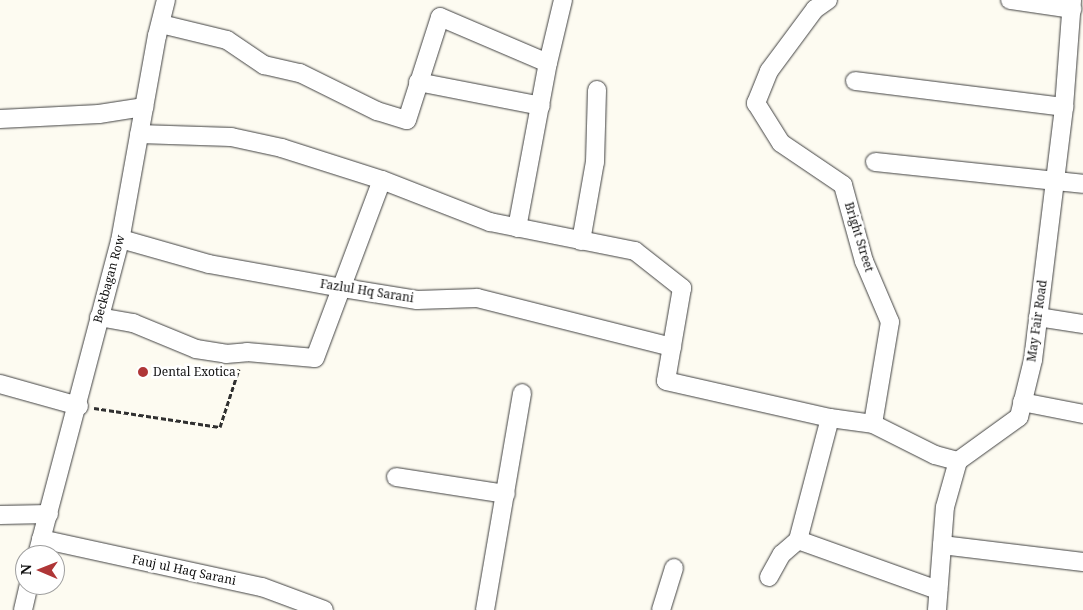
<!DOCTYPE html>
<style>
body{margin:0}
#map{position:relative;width:1083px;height:610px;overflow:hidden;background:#fdfbf1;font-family:"Noto Serif",serif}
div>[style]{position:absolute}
.path>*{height:3px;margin-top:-1.5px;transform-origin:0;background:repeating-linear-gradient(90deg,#303030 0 5px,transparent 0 7.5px)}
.roads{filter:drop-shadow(0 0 1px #414141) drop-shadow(0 0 1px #414141)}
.minor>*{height:18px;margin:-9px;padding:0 9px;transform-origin:9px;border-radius:9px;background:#fff}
.dots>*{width:14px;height:14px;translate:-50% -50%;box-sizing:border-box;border:2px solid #fff;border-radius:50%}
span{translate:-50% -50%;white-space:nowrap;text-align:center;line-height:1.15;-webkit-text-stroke:5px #fff;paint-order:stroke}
.street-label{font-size:12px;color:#0e0e0e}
.poi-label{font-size:12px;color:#0e0e0e}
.left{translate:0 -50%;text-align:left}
.north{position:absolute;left:15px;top:545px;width:50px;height:50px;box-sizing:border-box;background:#fff;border:1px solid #9f9f9f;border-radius:50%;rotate:271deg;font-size:14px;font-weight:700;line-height:20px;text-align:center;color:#0e0e0e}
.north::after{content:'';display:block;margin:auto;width:18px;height:22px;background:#af3637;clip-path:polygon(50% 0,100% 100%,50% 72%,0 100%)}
</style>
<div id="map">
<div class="path">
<div style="left:94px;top:408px;width:127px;rotate:8.6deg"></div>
<div style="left:220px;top:427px;width:61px;rotate:-71.9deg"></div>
</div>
<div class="roads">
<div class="minor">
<div style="left:828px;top:0;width:16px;rotate:145deg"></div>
<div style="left:815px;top:9px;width:77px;rotate:126.6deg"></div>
<div style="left:769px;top:71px;width:35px;rotate:112deg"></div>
<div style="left:756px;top:103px;width:47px;rotate:58deg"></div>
<div style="left:781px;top:143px;width:75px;rotate:34.1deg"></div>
<div style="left:843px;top:185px;width:79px;rotate:74.6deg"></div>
<div style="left:864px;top:261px;width:66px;rotate:66.9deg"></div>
<div style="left:890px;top:322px;width:103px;rotate:99.5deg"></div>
<div style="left:873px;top:424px;width:69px;rotate:26.6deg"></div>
<div style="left:935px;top:455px;width:24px;rotate:15deg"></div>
<div style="left:1010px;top:0;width:63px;rotate:8.3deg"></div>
<div style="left:161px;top:24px;width:68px;rotate:13.6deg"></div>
<div style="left:227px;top:40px;width:45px;rotate:34deg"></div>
<div style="left:264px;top:65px;width:37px;rotate:13deg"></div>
<div style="left:300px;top:73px;width:86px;rotate:26.3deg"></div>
<div style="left:377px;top:111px;width:31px;rotate:17deg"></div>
<div style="left:407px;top:120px;width:108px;rotate:-72.2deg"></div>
<div style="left:440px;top:17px;width:117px;rotate:23.1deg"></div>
<div style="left:548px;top:63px;width:65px;rotate:-76.6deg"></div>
<div style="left:855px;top:81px;width:211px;rotate:7.1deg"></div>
<div style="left:418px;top:82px;width:125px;rotate:11deg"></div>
<div style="left:0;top:119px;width:99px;rotate:-2.9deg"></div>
<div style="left:99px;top:114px;width:46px;rotate:-8.8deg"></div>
<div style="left:875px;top:162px;width:209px;rotate:6deg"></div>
<div style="left:382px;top:180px;width:116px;rotate:21.3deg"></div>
<div style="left:490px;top:222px;width:148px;rotate:11.3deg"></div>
<div style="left:635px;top:251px;width:60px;rotate:38.2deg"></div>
<div style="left:682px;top:288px;width:94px;rotate:99.8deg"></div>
<div style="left:666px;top:381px;width:168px;rotate:12.7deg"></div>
<div style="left:830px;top:418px;width:43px;rotate:7.9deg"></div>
<div style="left:517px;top:228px;width:168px;rotate:-79.4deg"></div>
<div style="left:121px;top:239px;width:91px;rotate:15.9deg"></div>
<div style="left:209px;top:264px;width:136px;rotate:10.2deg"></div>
<div style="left:343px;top:288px;width:75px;rotate:9.2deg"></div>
<div style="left:417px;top:300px;width:60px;rotate:-1.9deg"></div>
<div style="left:477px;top:298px;width:201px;rotate:14.1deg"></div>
<div style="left:581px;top:241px;width:80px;rotate:-80deg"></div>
<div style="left:595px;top:162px;width:72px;rotate:-88.4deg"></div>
<div style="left:99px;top:317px;width:35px;rotate:10deg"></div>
<div style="left:133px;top:323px;width:68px;rotate:22.4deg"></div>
<div style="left:196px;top:349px;width:30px;rotate:9deg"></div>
<div style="left:226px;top:354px;width:21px;rotate:-5deg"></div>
<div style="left:247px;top:352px;width:68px;rotate:5deg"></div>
<div style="left:315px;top:358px;width:190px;rotate:-69.4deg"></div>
<div style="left:382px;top:180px;width:105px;rotate:-162.3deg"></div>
<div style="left:282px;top:148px;width:52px;rotate:-167.8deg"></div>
<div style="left:231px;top:137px;width:92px;rotate:-178.1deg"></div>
<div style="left:1038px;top:317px;width:46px;rotate:8.8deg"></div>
<div style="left:0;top:384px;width:82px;rotate:15.6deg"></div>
<div style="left:1022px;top:402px;width:62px;rotate:11.1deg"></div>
<div style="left:396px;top:477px;width:111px;rotate:8.8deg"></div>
<div style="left:0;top:515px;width:49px;rotate:-1.2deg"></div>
<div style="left:41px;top:539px;width:226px;rotate:12.3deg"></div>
<div style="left:262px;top:587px;width:66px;rotate:20.4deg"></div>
<div style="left:798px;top:540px;width:149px;rotate:19.7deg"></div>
<div style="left:942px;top:545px;width:142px;rotate:6.9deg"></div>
<div style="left:37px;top:555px;width:325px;rotate:-75.2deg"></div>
<div style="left:120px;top:241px;width:208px;rotate:-79.8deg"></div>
<div style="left:157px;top:36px;width:37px;rotate:-76deg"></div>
<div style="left:769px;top:577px;width:26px;rotate:-61deg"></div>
<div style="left:782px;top:554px;width:21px;rotate:-41deg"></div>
<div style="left:798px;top:540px;width:126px;rotate:-75.3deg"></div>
<div style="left:23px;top:610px;width:26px;rotate:-77deg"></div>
<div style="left:485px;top:610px;width:220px;rotate:-80.3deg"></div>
<div style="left:661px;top:610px;width:44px;rotate:-72.8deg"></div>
<div style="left:937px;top:610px;width:103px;rotate:-85.6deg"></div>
<div style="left:945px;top:507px;width:48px;rotate:-74.2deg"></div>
<div style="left:958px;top:461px;width:75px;rotate:-35.8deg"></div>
<div style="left:1019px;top:417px;width:59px;rotate:-76.2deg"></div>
<div style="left:1033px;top:360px;width:255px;rotate:-83deg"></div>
<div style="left:1064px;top:107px;width:107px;rotate:-85.7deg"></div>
</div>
</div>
<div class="dots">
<div style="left:143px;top:372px;background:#af3637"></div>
</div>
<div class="street-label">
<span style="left:859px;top:237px;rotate:73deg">Bright Street</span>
<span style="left:109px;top:279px;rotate:-75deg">Beckbagan Row</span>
<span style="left:367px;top:291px;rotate:9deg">Fazlul Hq Sarani</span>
<span style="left:1037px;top:321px;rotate:-82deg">May Fair Road</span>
<span style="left:184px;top:570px;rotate:12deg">Fauj ul Haq Sarani</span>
</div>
<div class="poi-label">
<span class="left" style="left:153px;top:372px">Dental Exotica</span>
</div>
<div class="north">N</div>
</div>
